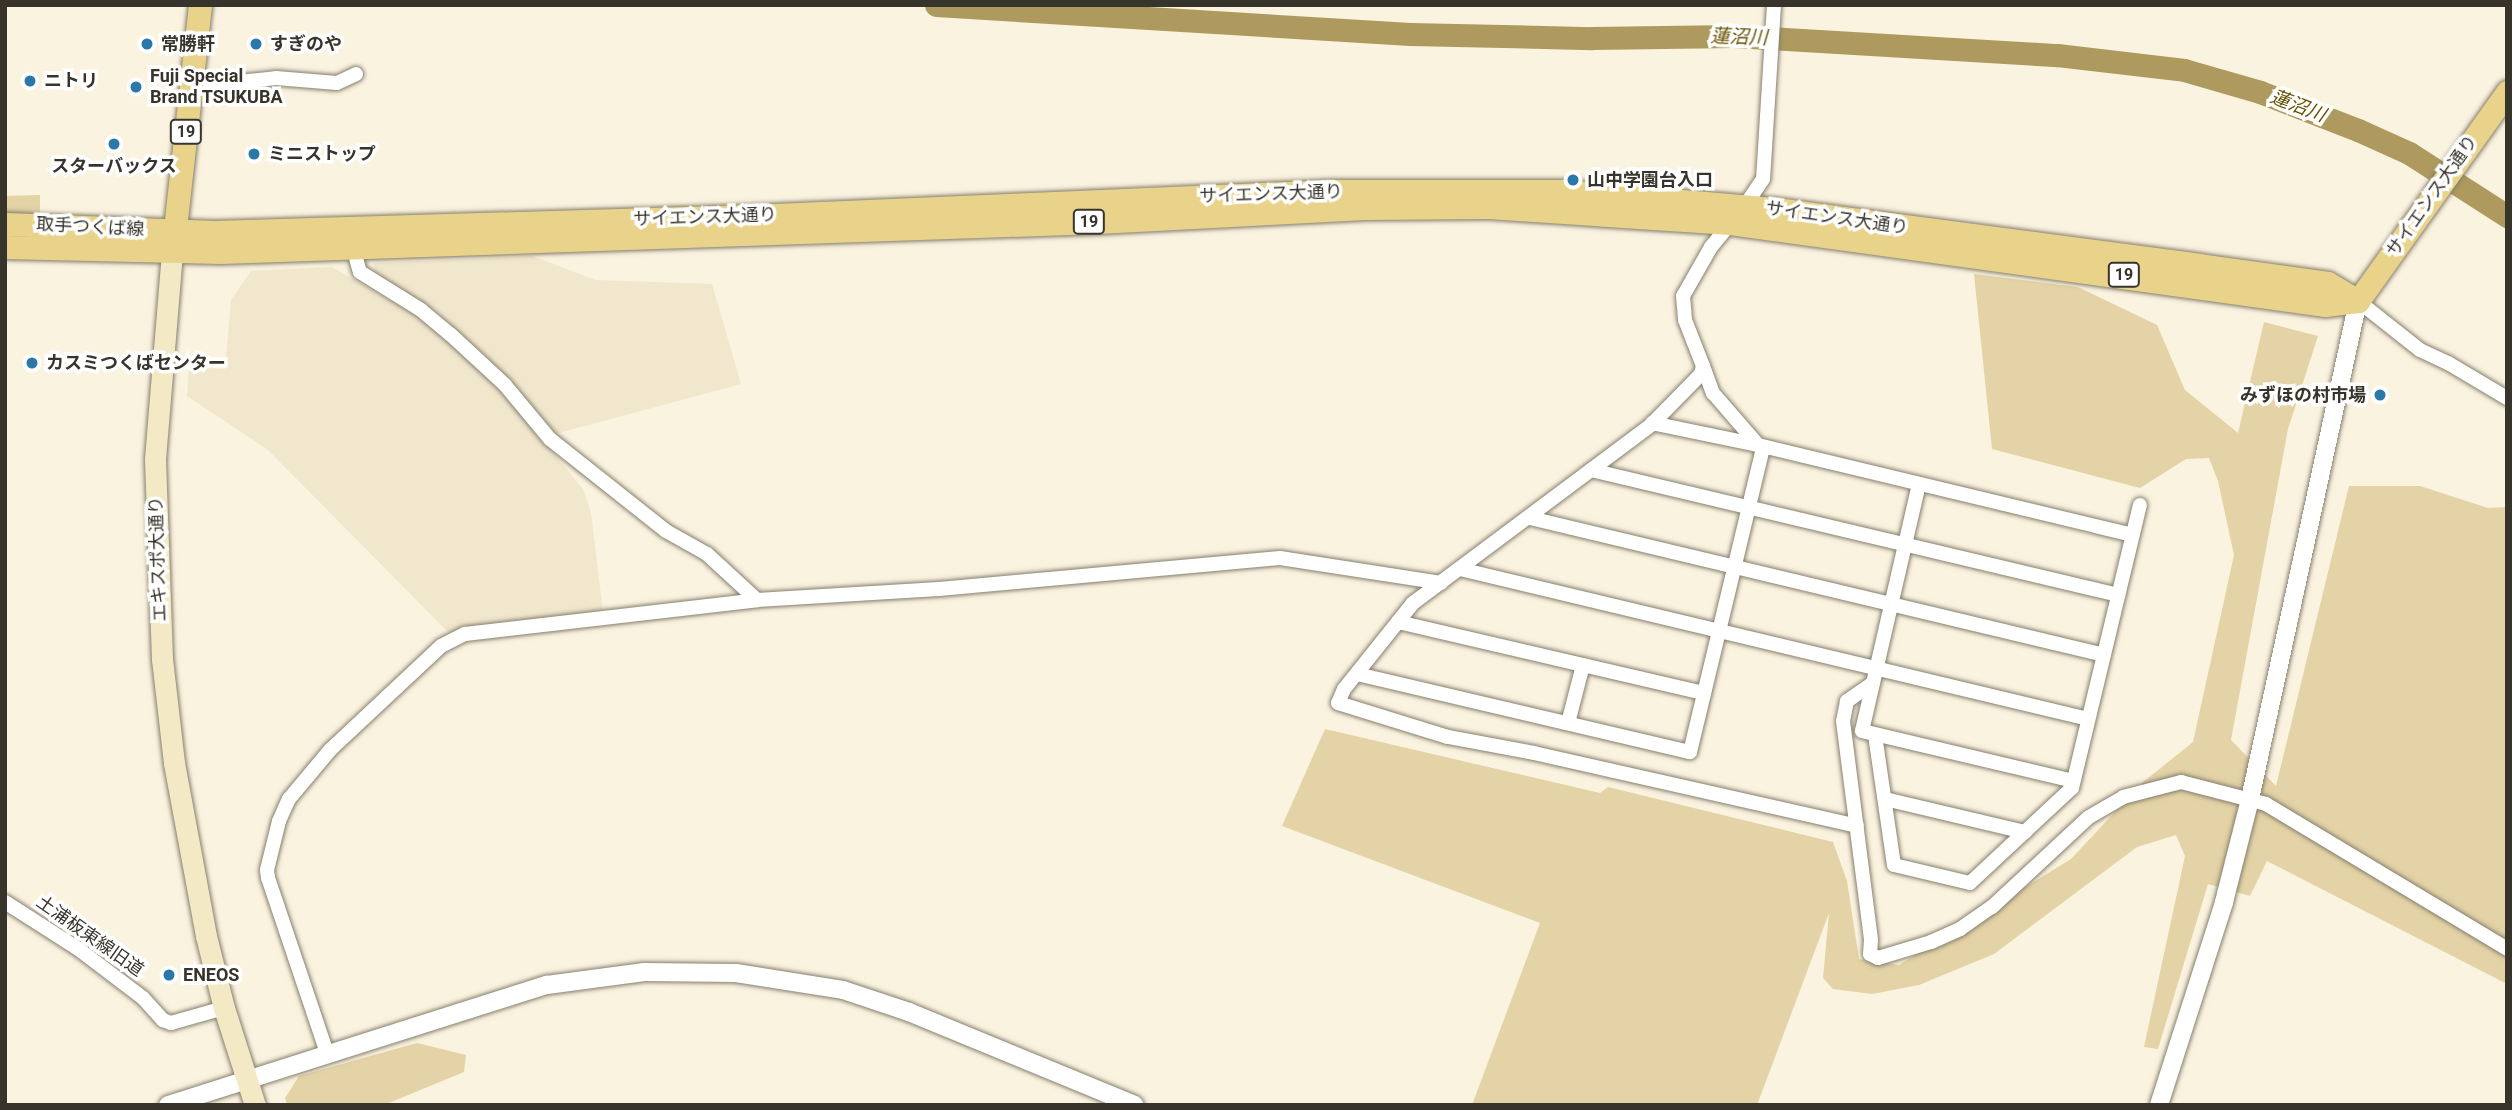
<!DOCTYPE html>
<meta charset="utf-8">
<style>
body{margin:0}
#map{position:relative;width:2512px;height:1110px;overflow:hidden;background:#faf3df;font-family:Roboto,"Noto Sans JP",sans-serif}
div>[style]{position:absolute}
.built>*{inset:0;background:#f0e7cd}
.green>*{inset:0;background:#e3d3a6}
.river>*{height:23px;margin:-11.5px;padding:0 11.5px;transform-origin:11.5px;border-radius:11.5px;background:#ae9a5e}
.roads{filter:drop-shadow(0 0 2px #857f6d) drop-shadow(0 0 2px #857f6d)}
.minor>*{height:14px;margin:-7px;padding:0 7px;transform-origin:7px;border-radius:7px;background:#fff}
.tertiary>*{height:18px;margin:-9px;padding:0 9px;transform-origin:9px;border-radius:9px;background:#fff}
.secondary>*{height:21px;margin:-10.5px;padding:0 10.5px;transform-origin:10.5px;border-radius:10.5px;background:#f4e9c5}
.primary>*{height:23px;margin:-11.5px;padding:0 11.5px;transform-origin:11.5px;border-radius:11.5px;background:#e9d38b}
.dots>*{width:19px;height:19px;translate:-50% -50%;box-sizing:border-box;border:4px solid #fff;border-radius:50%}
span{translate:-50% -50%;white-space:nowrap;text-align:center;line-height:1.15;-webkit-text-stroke:7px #fff;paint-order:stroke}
.shield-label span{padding:2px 5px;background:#fff;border:2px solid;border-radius:5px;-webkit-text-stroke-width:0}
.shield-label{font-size:16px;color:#37342c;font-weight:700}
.poi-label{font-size:18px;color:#37342c;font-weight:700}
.left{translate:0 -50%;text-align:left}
.right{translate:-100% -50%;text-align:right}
.street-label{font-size:18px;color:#37342c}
.water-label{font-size:19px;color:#665101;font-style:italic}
.frame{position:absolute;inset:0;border:7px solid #37342c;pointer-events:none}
</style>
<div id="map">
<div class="built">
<div style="clip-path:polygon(533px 256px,595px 280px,712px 284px,741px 384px,555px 434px,513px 384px,439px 314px,374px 271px,374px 263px)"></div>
<div style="clip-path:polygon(332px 267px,411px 313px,447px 341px,502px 391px,583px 489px,591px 512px,603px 613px,454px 633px,447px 631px,267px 449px,187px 396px,189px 367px,225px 369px,231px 300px,251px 271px)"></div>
</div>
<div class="green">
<div style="clip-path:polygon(40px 195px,40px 213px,5px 213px,5px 196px)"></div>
<div style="clip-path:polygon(1974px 274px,2078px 287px,2157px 325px,2185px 390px,2238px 433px,2264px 322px,2318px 336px,2288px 429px,2231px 740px,2276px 786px,2349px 486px,2420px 486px,2488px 508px,2507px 507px,2507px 984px,2267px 861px,2250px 896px,2208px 884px,2158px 1049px,2144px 1047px,2185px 856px,2176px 835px,2137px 847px,1994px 954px,1919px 985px,1872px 994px,1833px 989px,1823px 978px,1829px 913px,1757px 1105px,1472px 1105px,1540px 923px,1282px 826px,1325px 729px,1600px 793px,1608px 787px,1833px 842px,1847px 881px,1859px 959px,1899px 965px,2071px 859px,2142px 783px,2193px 742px,2234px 555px,2218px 481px,2209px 458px,2186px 459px,2140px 488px,1992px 449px)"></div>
<div style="clip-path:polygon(417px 1043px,466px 1055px,464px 1072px,384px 1105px,287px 1105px,285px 1098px,299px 1076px)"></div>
</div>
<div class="river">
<div style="left:936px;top:5px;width:475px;rotate:3.5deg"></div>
<div style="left:1410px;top:34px;width:182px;rotate:1.3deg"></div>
<div style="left:1592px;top:38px;width:143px;rotate:-0.8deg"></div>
<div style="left:1735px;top:36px;width:323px;rotate:3.4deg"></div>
<div style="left:2057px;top:55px;width:128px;rotate:6.7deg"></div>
<div style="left:2184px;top:70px;width:79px;rotate:16.1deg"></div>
<div style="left:2260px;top:92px;width:105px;rotate:21.2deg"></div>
<div style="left:2358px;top:130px;width:56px;rotate:24.3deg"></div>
<div style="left:2409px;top:153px;width:117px;rotate:32.7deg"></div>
</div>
<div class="roads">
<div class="minor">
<div style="left:1774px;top:5px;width:174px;rotate:93.6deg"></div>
<div style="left:1763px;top:179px;width:32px;rotate:124deg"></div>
<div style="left:1745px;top:206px;width:53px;rotate:129.7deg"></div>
<div style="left:1711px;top:247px;width:56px;rotate:119.7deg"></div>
<div style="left:1683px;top:296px;width:24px;rotate:85deg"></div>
<div style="left:1685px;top:320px;width:49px;rotate:68.6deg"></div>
<div style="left:1703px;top:366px;width:8px;rotate:104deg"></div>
<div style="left:1701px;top:374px;width:71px;rotate:134.4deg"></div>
<div style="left:1651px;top:425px;width:297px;rotate:143.2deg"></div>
<div style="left:1413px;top:603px;width:110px;rotate:128.7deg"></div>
<div style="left:1344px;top:689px;width:15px;rotate:113deg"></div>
<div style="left:1338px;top:703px;width:115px;rotate:17.2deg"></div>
<div style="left:1448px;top:737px;width:87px;rotate:10.5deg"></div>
<div style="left:1534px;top:753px;width:331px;rotate:12.7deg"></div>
<div style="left:191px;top:87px;width:85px;rotate:-6deg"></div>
<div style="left:276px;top:78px;width:61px;rotate:4.7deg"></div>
<div style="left:337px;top:83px;width:21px;rotate:-25deg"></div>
<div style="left:352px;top:243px;width:30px;rotate:75deg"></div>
<div style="left:360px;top:272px;width:72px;rotate:31.9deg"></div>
<div style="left:421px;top:310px;width:38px;rotate:40deg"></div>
<div style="left:450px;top:334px;width:75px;rotate:42.8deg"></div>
<div style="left:505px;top:385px;width:70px;rotate:50.2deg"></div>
<div style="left:550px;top:439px;width:148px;rotate:38.4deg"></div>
<div style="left:666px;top:531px;width:47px;rotate:29.3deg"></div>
<div style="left:707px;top:554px;width:68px;rotate:42.6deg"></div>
<div style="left:2358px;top:301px;width:79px;rotate:38.3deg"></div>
<div style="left:2420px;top:350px;width:31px;rotate:25deg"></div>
<div style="left:2448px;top:363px;width:69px;rotate:30.7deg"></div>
<div style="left:1703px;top:366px;width:29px;rotate:70deg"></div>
<div style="left:1713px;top:393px;width:69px;rotate:49.1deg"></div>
<div style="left:1758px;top:445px;width:385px;rotate:13.5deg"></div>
<div style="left:1652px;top:423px;width:108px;rotate:11.7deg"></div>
<div style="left:1591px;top:470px;width:542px;rotate:13.34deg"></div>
<div style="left:1919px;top:484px;width:253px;rotate:103deg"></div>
<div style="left:1862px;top:731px;width:217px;rotate:13.3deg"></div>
<div style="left:1530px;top:518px;width:590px;rotate:13.42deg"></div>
<div style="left:1460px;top:569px;width:646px;rotate:13.43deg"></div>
<div style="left:1398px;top:622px;width:314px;rotate:13.1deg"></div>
<div style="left:1357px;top:674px;width:342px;rotate:13.2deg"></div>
<div style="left:1690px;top:752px;width:314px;rotate:-76.5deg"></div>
<div style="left:1873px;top:683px;width:32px;rotate:145deg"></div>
<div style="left:1847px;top:701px;width:20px;rotate:101deg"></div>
<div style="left:1843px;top:721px;width:221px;rotate:82.7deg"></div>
<div style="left:1871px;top:940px;width:14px;rotate:94deg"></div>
<div style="left:1870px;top:954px;width:9px;rotate:27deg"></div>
<div style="left:1878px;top:958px;width:55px;rotate:-16.8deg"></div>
<div style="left:1931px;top:942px;width:32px;rotate:-24deg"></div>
<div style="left:1960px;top:929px;width:39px;rotate:-35deg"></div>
<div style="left:1992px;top:907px;width:132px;rotate:-42.9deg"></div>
<div style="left:2089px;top:817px;width:39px;rotate:-30deg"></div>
<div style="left:2123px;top:797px;width:60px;rotate:-14.5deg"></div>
<div style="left:2181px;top:782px;width:88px;rotate:14.5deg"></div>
<div style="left:2266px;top:804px;width:281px;rotate:31deg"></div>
<div style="left:1568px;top:723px;width:60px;rotate:-75.5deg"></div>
<div style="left:1875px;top:735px;width:131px;rotate:81.7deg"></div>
<div style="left:1894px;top:865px;width:78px;rotate:13.3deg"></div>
<div style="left:1970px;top:883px;width:139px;rotate:-43deg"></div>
<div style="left:2072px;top:788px;width:291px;rotate:-76.5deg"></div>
<div style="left:1885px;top:799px;width:144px;rotate:13.3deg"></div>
<div style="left:5px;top:902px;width:85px;rotate:32.6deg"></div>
<div style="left:77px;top:948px;width:83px;rotate:37.1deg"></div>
<div style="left:143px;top:998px;width:30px;rotate:48deg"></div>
<div style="left:163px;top:1020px;width:9px;rotate:21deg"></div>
<div style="left:171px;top:1023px;width:55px;rotate:-15.8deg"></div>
<div style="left:327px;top:1053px;width:185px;rotate:-108.6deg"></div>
<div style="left:268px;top:878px;width:8px;rotate:-97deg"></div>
<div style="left:267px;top:870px;width:50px;rotate:-76.2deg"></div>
<div style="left:279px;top:821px;width:24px;rotate:-66deg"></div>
<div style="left:289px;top:799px;width:64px;rotate:-50.1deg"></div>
<div style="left:330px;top:750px;width:152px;rotate:-43.1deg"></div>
<div style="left:441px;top:646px;width:27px;rotate:-27deg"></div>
<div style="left:465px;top:634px;width:294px;rotate:-6.6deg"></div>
<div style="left:757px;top:600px;width:182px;rotate:-3.5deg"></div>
<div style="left:939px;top:589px;width:342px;rotate:-5.2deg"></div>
<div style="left:1280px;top:558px;width:163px;rotate:8.8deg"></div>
</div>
<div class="tertiary">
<div style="left:168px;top:1105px;width:398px;rotate:-17.6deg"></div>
<div style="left:547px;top:985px;width:98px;rotate:-7.6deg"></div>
<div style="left:644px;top:972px;width:92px;rotate:0.6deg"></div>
<div style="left:736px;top:973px;width:108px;rotate:9deg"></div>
<div style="left:843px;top:990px;width:70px;rotate:18.4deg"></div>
<div style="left:909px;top:1012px;width:244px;rotate:22.4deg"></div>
<div style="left:2159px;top:1105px;width:213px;rotate:-72.2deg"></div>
<div style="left:2224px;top:902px;width:106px;rotate:-75.8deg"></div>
<div style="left:2250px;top:799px;width:510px;rotate:-77.76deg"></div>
</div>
<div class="secondary">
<div style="left:172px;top:252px;width:208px;rotate:94.7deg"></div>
<div style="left:155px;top:459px;width:200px;rotate:88deg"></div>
<div style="left:162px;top:659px;width:105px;rotate:83.4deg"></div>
<div style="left:174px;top:763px;width:176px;rotate:79.5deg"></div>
<div style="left:206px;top:936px;width:74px;rotate:76deg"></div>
<div style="left:224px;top:1008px;width:102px;rotate:72.3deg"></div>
</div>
<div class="primary">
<div style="left:5px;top:224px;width:209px;rotate:2.2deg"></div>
<div style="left:214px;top:232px;width:538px;rotate:-1.7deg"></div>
<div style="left:752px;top:216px;width:582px;rotate:-2.46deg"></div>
<div style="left:1333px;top:191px;width:232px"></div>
<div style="left:1565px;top:191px;width:211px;rotate:4.9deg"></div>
<div style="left:1775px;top:209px;width:427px;rotate:7.5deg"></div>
<div style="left:2198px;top:265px;width:131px;rotate:7.9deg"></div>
<div style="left:2328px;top:283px;width:35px;rotate:31deg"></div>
<div style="left:173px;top:246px;width:243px;rotate:-83.6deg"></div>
<div style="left:5px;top:247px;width:216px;rotate:1.3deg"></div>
<div style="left:221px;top:252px;width:878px;rotate:-1.96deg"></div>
<div style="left:1098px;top:222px;width:267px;rotate:-3deg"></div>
<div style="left:1365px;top:208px;width:123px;rotate:-0.5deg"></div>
<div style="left:1488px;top:207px;width:243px;rotate:3.8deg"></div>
<div style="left:1730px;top:223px;width:601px;rotate:7.85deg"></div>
<div style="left:2325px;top:305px;width:33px;rotate:-7deg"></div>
<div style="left:2358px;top:301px;width:257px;rotate:-54.5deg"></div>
</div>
</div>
<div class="dots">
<div style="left:147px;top:44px;background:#2a77aa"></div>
<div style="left:256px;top:44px;background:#2a77aa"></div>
<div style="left:30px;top:81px;background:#2a77aa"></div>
<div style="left:136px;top:87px;background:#2a77aa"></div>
<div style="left:114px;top:144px;background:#2a77aa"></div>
<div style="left:254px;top:154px;background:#2a77aa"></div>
<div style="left:1573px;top:180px;background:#2a77aa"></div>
<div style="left:32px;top:363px;background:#2a77aa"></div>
<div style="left:2380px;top:395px;background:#2a77aa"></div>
<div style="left:169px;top:975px;background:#2a77aa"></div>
</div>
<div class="shield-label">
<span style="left:186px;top:132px">19</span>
<span style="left:1089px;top:222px">19</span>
<span style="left:2124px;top:275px">19</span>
</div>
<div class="poi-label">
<span class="left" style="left:161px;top:44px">常勝軒</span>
<span class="left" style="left:270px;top:44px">すぎのや</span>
<span class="left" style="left:150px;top:87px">Fuji Special<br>Brand TSUKUBA</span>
<span class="left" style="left:44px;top:81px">ニトリ</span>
<span class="left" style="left:268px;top:154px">ミニストップ</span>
<span style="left:114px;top:166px">スターバックス</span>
<span class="left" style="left:1587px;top:180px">山中学園台入口</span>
<span class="left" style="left:46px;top:363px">カスミつくばセンター</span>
<span class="right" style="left:2366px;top:395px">みずほの村市場</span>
<span class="left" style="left:183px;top:975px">ENEOS</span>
</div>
<div class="street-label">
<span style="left:1271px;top:194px;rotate:-2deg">サイエンス大通り</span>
<span style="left:2432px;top:196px;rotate:-55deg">サイエンス大通り</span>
<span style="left:705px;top:217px;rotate:-2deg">サイエンス大通り</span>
<span style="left:1837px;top:218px;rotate:8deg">サイエンス大通り</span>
<span style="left:90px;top:227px;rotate:3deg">取手つくば線</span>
<span style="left:158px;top:559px;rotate:-92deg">エキスポ大通り</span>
<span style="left:90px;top:936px;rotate:35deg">土浦板東線旧道</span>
</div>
<div class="water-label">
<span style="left:1739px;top:37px;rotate:2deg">蓮沼川</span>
<span style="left:2298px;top:106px;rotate:21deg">蓮沼川</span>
</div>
<div class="frame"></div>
</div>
